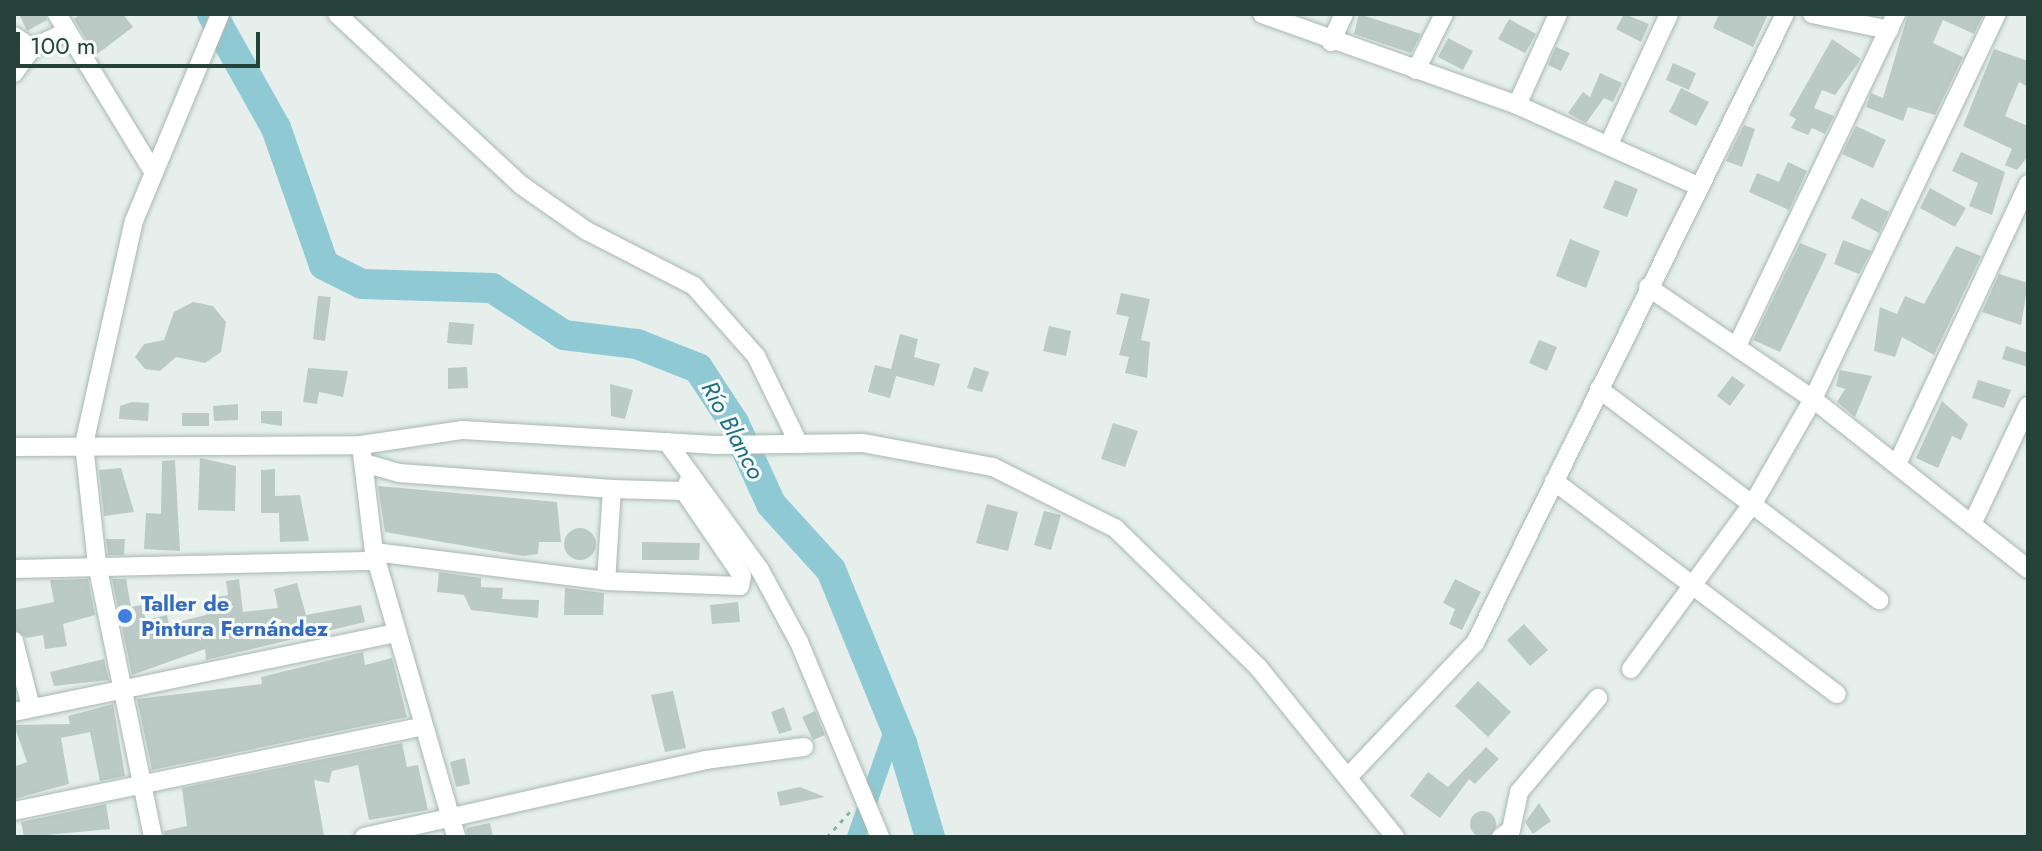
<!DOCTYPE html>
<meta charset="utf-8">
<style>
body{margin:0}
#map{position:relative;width:2042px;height:851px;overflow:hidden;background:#e6efeb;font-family:Jost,sans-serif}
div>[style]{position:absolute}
.canal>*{height:18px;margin:-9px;padding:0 9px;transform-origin:9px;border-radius:9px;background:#8ec9d4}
.river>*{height:30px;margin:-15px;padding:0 15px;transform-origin:15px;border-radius:15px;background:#8ec9d4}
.building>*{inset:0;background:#bbcac4}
.round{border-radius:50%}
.path>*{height:3px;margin-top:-1.5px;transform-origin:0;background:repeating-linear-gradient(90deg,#86b3a5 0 4px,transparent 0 10px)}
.roads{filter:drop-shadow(0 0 2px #a8b8b2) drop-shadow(0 0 2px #a8b8b2)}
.street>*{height:18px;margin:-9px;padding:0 9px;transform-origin:9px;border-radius:9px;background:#fff}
.dots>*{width:22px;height:22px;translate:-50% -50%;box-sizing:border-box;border:4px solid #f7fbf9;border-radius:50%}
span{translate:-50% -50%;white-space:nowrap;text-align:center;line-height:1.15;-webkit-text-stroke:6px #f7fbf9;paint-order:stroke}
.shop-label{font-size:22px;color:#366cbe;font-weight:700}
.left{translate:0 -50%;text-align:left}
.water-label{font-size:24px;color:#1c6f80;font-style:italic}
.frame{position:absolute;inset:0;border:16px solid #24423a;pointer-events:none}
.scale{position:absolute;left:16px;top:32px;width:244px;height:36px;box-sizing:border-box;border:4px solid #24423a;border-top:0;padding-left:10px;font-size:24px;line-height:28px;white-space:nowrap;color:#24423a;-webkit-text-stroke:6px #f7fbf9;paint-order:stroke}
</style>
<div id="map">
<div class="canal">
<div style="left:856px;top:837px;width:119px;rotate:-70.8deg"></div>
</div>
<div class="river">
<div style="left:212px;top:14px;width:131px;rotate:60.7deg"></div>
<div style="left:276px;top:128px;width:145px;rotate:70.7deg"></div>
<div style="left:324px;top:265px;width:42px;rotate:26.6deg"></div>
<div style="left:362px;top:284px;width:130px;rotate:1.8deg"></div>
<div style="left:492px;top:288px;width:86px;rotate:33.1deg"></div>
<div style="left:564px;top:335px;width:74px;rotate:7deg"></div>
<div style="left:637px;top:344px;width:66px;rotate:21.5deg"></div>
<div style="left:698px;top:368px;width:66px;rotate:56.8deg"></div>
<div style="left:734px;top:423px;width:89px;rotate:65.4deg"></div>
<div style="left:771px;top:504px;width:89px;rotate:47.7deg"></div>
<div style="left:831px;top:570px;width:187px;rotate:67.7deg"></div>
<div style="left:902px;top:743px;width:98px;rotate:73.4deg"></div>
</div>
<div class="building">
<div style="clip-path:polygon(19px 14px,45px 14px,47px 20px,27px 31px)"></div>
<div style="clip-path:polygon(80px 14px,123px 14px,133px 27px,96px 55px,74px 19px)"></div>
<div style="clip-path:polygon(1359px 14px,1421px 34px,1411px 53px,1354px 34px)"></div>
<div style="clip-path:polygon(1624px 14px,1649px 24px,1641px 42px,1616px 29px)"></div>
<div style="clip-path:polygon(1719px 14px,1768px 14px,1753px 47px,1713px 28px)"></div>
<div style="clip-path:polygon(1908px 14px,1984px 14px,1974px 34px,1943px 20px,1933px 43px,1963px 57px,1935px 115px,1908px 107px,1903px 121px,1866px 107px,1871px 93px,1883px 98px)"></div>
<div style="clip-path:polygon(1509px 19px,1536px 34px,1525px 53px,1498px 39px)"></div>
<div style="clip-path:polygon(1448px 38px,1473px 51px,1463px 70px,1438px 57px)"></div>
<div style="clip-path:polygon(1832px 39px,1861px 59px,1835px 95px,1822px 90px,1814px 108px,1834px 116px,1825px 134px,1812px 128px,1808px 135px,1791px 128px,1796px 119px,1789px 115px)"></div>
<div style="clip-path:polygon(1556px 47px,1570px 53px,1561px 71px,1548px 65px)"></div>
<div style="clip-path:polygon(1994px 49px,2028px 61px,2028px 87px,2019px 82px,2005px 116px,2028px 126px,2028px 156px,2017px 170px,2005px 165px,2012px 149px,1963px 126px)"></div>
<div style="clip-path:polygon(1673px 63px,1696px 73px,1689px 90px,1666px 80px)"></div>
<div style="clip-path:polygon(1600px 73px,1622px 83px,1613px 102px,1604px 98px,1586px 123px,1568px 113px,1583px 92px,1590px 97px)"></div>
<div style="clip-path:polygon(1681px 88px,1709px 102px,1696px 126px,1669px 112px)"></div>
<div style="clip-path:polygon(1744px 125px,1755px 129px,1742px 167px,1726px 161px)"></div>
<div style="clip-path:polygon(1856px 126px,1886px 140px,1873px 168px,1842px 154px)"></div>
<div style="clip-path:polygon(1961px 152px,2005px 172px,1992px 215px,1969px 206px,1978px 183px,1952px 171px)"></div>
<div style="clip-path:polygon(1788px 162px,1807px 171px,1789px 210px,1749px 192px,1757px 173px,1779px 182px)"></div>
<div style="clip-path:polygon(1615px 180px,1638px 189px,1627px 217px,1603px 208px)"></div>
<div style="clip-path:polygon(1930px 188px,1966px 208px,1955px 227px,1920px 208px)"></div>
<div style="clip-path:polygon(1861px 198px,1889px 212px,1879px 233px,1851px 218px)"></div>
<div style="clip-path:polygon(1570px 239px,1600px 251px,1586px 288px,1556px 276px)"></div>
<div style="clip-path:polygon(1843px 240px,1871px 251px,1859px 274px,1834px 264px)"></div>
<div style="clip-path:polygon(1800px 243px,1827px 254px,1780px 352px,1753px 340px)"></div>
<div style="clip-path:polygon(1956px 246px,1981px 256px,1934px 355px,1902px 337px,1895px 357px,1874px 351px,1880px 307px,1897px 314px,1905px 296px,1924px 304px)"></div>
<div style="clip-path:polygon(1999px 274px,2028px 283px,2021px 325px,1982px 312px)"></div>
<div style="clip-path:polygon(1121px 293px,1150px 299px,1141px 340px,1150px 342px,1147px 378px,1125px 373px,1129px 357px,1119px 355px,1129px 317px,1116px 314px)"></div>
<div style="clip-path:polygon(318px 296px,331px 297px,325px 341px,313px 339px)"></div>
<div style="clip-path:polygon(193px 302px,213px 306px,226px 322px,221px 352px,205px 363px,176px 357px,160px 371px,145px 369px,135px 357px,144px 344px,164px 340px,174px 312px)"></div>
<div style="clip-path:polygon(449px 322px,474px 324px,472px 345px,447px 343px)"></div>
<div style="clip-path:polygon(1049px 326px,1071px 331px,1066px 356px,1043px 351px)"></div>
<div style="clip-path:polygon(900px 334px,918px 339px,914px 357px,940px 364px,934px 386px,896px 376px,890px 398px,868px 392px,875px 365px,891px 369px)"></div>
<div style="clip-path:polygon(1539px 340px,1557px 347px,1547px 371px,1529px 363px)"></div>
<div style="clip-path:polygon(2006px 346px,2028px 353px,2028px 367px,2002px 359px)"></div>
<div style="clip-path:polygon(467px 367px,468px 388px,448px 389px,448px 368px)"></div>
<div style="clip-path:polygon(974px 367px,989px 372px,982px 392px,967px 388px)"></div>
<div style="clip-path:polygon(308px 368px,348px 371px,343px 397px,319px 392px,317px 404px,303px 402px)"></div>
<div style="clip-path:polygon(1840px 370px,1872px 376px,1855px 417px,1837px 402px,1845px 389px,1836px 386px)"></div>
<div style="clip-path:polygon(1732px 376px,1745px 385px,1730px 406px,1717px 396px)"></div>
<div style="clip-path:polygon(1978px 380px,2011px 390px,2004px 408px,1972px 398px)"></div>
<div style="clip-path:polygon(610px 384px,633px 390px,625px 419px,611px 416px)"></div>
<div style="clip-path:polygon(1942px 401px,1968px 424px,1961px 440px,1952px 436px,1938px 468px,1916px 458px)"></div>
<div style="clip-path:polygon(132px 402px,149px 403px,148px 421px,119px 419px,120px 406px)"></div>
<div style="clip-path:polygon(238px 404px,238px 420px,214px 421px,213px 406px)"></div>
<div style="clip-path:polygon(261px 411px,282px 411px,282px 426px,261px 423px)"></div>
<div style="clip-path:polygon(182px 413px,209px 413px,209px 426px,182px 426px)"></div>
<div style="clip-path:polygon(1113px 423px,1138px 431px,1125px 467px,1101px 459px)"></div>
<div style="clip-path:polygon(200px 458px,236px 466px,235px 511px,198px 510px)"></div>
<div style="clip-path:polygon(175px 460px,180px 551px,144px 549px,146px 513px,161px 514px,162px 461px)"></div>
<div style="clip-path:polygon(121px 468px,134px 512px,104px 516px,99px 470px)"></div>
<div style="clip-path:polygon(275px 469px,275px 496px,300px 495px,309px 541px,280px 542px,279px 513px,261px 513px,261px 470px)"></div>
<div style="clip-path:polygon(378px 486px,557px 502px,561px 542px,539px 542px,538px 554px,523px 556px,385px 532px)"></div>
<div style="clip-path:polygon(987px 504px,1018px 512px,1008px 551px,976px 543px)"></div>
<div style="clip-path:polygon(1044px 511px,1061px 515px,1051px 550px,1034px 545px)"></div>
<div class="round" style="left:564px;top:528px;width:32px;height:32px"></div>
<div style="clip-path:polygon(106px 539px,125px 539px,124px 555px,108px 555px)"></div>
<div style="clip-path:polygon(642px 542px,700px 543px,699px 560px,642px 560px)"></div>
<div style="clip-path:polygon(439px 572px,481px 578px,481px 587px,503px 588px,502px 599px,539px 600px,538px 618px,471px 610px,464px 595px,437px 592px)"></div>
<div style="clip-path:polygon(88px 579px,95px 615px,63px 624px,67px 646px,45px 649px,43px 635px,26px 638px,14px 629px,14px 610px,54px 602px,50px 580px)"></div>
<div style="clip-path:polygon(112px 579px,126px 579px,131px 607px,141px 605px,146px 620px,167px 615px,169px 624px,206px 615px,204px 599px,228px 595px,226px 581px,239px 579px,243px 612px,278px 608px,274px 589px,297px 583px,306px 615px,361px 605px,365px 622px,206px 660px,205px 649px,132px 675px)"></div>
<div style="clip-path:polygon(1455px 579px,1481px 592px,1462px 630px,1449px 624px,1455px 609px,1443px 603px)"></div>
<div style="clip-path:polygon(565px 588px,604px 593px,603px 615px,564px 615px)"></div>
<div style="clip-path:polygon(738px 602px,740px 622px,712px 624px,710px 605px)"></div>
<div style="clip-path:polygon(1524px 624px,1548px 650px,1530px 666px,1507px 640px)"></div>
<div style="clip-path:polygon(363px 652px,365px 665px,392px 658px,407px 717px,152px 770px,137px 699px,262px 684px,261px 677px)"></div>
<div style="clip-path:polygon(104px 659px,109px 680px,54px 686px,50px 672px)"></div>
<div style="clip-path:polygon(1478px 681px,1511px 712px,1488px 737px,1455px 706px)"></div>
<div style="clip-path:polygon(673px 691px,686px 748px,665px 752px,651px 695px)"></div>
<div style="clip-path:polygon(113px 704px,125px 776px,100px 781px,90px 732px,61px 738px,69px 784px,14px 799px,16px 766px,27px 762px,14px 725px,70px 724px,68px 716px)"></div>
<div style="clip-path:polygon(784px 707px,792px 730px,779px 734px,771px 712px)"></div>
<div style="clip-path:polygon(815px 711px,825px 735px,813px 740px,802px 717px)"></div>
<div style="clip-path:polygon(402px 743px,407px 767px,418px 765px,428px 810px,369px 820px,358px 765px,332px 771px,329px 783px,314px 780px,324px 835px,165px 837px,164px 831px,187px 826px,182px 788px)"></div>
<div style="clip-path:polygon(1486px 747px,1499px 759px,1475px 784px,1469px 779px,1440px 818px,1410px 796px,1428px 772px,1448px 787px)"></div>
<div style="clip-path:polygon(465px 758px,470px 784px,456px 787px,450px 762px)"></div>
<div style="clip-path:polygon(800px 787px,825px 797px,780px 806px,777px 792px)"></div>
<div style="clip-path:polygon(1539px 803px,1551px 821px,1533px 834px,1525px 822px)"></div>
<div style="clip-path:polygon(106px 804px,110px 829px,24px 837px,21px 822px)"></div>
<div class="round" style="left:1470px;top:811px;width:26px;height:26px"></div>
<div style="clip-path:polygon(490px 823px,493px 837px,468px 837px,466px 828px)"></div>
</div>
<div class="path">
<div style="left:827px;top:837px;width:36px;rotate:-48deg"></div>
</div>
<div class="roads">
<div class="street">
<div style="left:57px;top:14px;width:186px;rotate:58.6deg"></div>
<div style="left:337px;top:14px;width:251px;rotate:42.9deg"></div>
<div style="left:521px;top:185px;width:80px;rotate:34.9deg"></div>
<div style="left:587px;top:231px;width:120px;rotate:27.2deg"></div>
<div style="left:694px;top:286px;width:94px;rotate:48.5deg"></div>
<div style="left:756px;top:356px;width:98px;rotate:64deg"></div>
<div style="left:1262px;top:14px;width:271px;rotate:19.6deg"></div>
<div style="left:1517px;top:105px;width:196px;rotate:24.1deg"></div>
<div style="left:1812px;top:14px;width:79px;rotate:11.7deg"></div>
<div style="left:14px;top:36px;width:22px;rotate:34deg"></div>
<div style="left:1331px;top:42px;width:31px;rotate:-65deg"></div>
<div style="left:1416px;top:70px;width:63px;rotate:-63.4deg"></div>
<div style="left:14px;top:73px;width:31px;rotate:-54deg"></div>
<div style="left:32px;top:48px;width:38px;rotate:-25deg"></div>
<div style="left:1517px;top:105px;width:100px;rotate:-65.7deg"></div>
<div style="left:1609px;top:144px;width:143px;rotate:-65.2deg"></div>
<div style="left:1648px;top:287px;width:199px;rotate:34.2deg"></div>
<div style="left:1813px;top:399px;width:274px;rotate:38.3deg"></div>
<div style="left:1737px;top:346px;width:368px;rotate:-64.4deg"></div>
<div style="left:1599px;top:389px;width:351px;rotate:37deg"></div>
<div style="left:667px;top:442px;width:158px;rotate:54deg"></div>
<div style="left:760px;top:570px;width:82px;rotate:61.6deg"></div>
<div style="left:799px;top:642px;width:211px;rotate:67.4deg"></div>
<div style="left:361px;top:445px;width:108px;rotate:83.1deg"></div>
<div style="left:374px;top:552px;width:297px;rotate:73.9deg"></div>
<div style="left:14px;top:447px;width:347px;rotate:-0.3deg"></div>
<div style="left:361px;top:445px;width:103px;rotate:-8.4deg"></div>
<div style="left:463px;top:430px;width:251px;rotate:3.4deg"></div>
<div style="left:714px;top:445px;width:149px;rotate:-0.8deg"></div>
<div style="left:863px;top:443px;width:132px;rotate:10.5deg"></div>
<div style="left:993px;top:467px;width:136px;rotate:26.6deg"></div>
<div style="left:1115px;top:528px;width:199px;rotate:44.2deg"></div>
<div style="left:1258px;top:667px;width:218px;rotate:51.1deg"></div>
<div style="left:1898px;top:462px;width:307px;rotate:-64.9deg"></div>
<div style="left:364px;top:463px;width:36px;rotate:16deg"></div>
<div style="left:399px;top:473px;width:214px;rotate:4.3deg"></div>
<div style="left:612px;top:489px;width:92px;rotate:93.7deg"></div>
<div style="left:1554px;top:481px;width:354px;rotate:37deg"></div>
<div style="left:612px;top:489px;width:72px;rotate:1.6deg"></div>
<div style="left:1974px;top:520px;width:126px;rotate:-64.7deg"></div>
<div style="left:374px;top:552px;width:234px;rotate:7.1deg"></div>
<div style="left:606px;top:581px;width:134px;rotate:2.1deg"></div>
<div style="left:740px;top:586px;width:10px;rotate:-79deg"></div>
<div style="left:742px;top:576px;width:103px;rotate:-124.3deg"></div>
<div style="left:684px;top:491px;width:17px;rotate:-65deg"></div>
<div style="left:14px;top:569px;width:363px;rotate:-1.3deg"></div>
<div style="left:14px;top:641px;width:68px;rotate:75.6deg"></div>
<div style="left:1631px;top:669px;width:210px;rotate:-53.7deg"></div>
<div style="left:1755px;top:500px;width:116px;rotate:-60.1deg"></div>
<div style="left:1813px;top:399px;width:427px;rotate:-64.5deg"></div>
<div style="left:14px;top:712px;width:388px;rotate:-11.7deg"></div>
<div style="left:1350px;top:775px;width:182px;rotate:-46.6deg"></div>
<div style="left:1475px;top:643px;width:701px;rotate:-63.76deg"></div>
<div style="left:14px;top:811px;width:418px;rotate:-11.7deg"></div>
<div style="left:153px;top:837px;width:279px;rotate:-101.6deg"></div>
<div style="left:97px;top:564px;width:121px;rotate:-96.2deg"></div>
<div style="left:84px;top:444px;width:229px;rotate:-77.4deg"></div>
<div style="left:134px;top:221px;width:224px;rotate:-67.4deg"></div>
<div style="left:364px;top:837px;width:351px;rotate:-12.7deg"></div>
<div style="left:706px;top:760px;width:99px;rotate:-7.6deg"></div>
<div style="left:1501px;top:837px;width:12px;rotate:-35deg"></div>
<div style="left:1511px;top:830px;width:39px;rotate:-78deg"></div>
<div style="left:1519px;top:792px;width:123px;rotate:-50deg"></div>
</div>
</div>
<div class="dots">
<div style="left:125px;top:616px;background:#3f7fe0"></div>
</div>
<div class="shop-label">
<span class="left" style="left:141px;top:616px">Taller de<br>Pintura Fernández</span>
</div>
<div class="water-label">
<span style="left:733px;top:430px;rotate:62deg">Río Blanco</span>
</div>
<div class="frame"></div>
<div class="scale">100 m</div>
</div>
